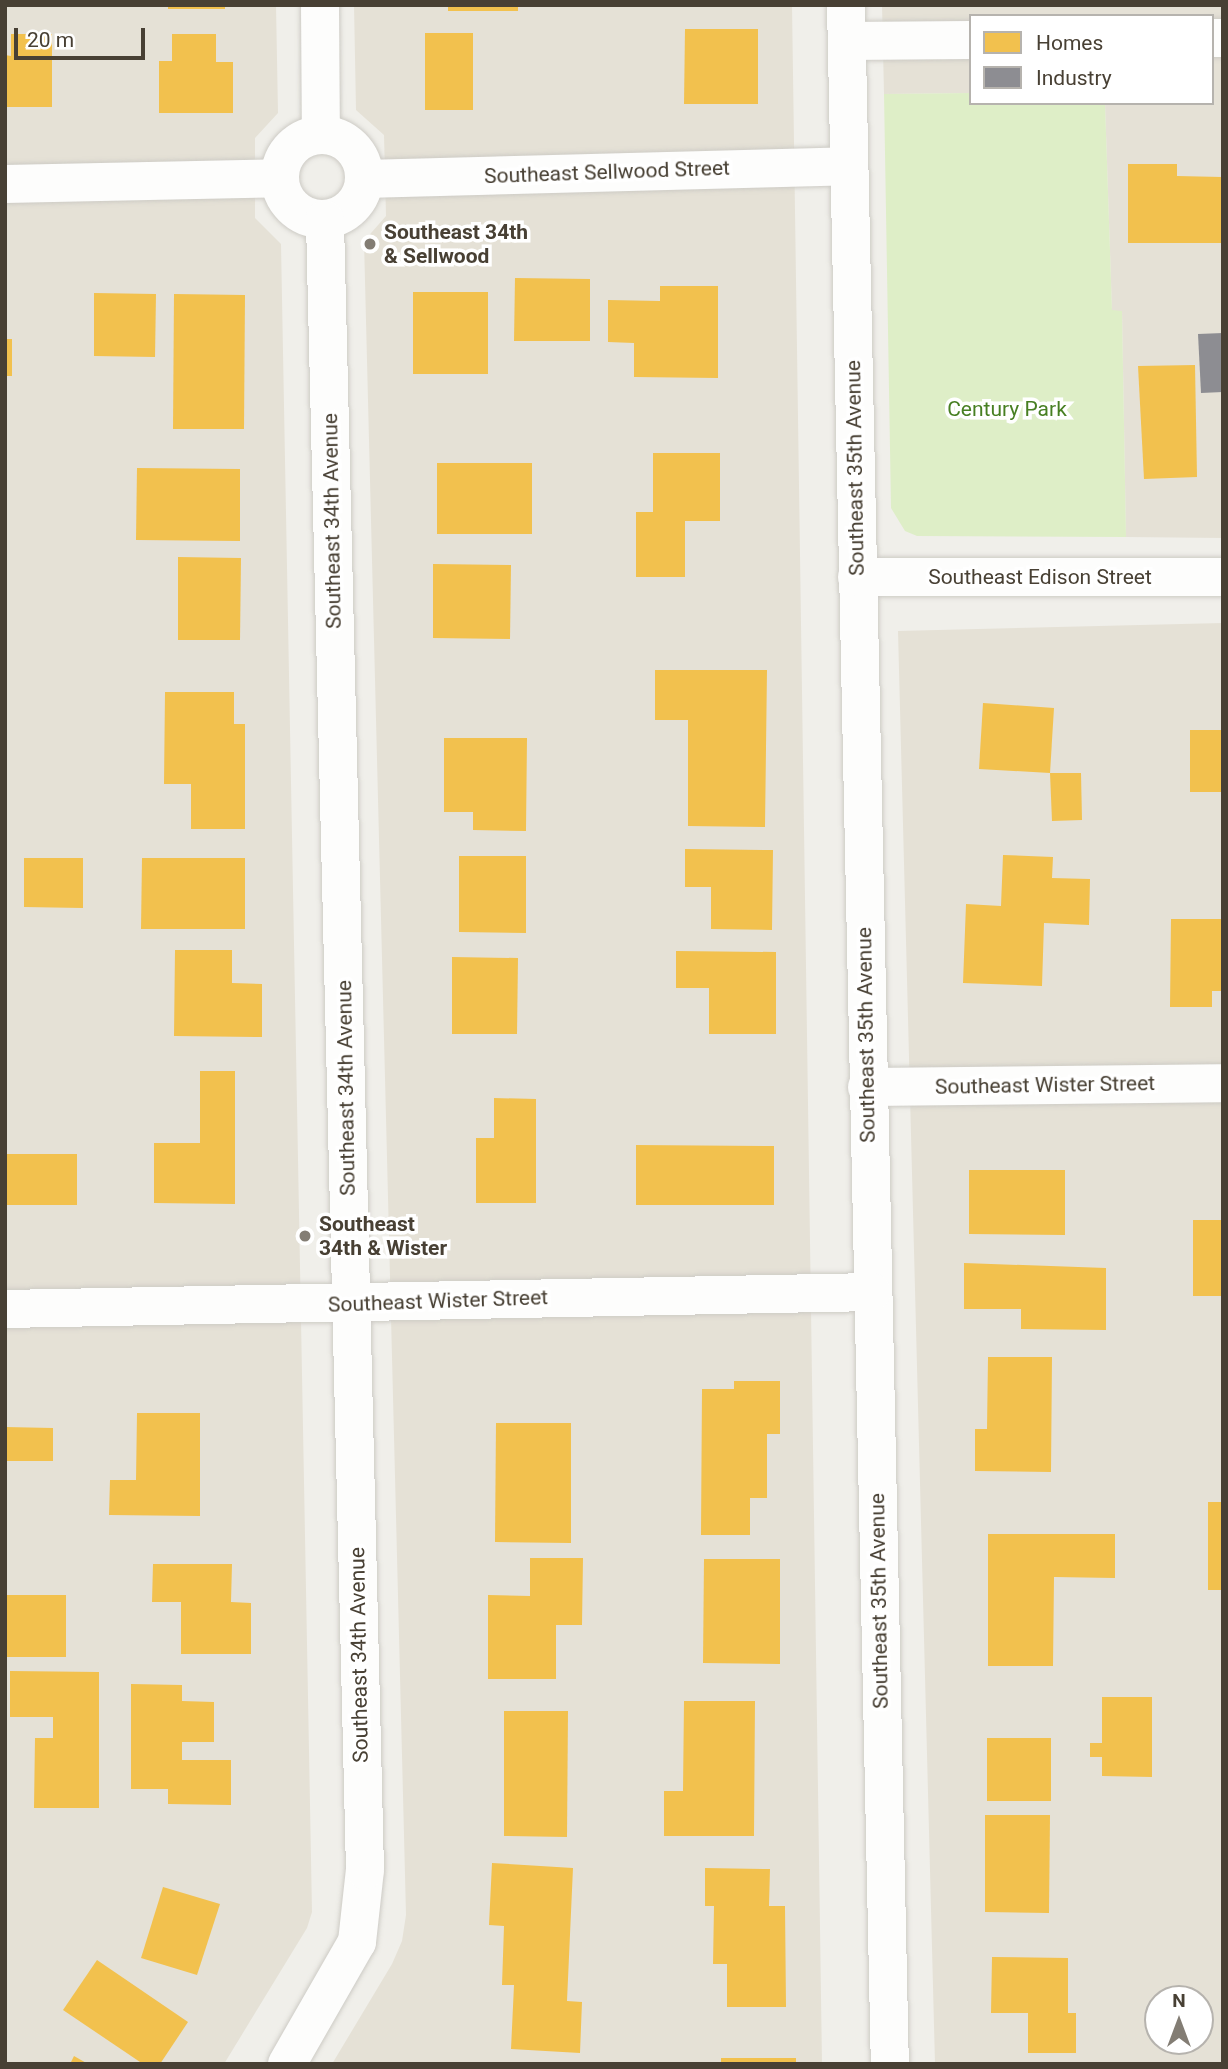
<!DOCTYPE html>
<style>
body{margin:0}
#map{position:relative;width:1228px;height:2069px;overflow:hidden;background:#f0efea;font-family:Roboto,sans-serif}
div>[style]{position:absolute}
.residential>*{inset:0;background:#e5e1d6}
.green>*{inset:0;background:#deeec7}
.homes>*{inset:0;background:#f2c14e}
.industry>*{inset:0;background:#8d8d92}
.roads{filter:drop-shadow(0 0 2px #cdcbc5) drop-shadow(0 0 2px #cdcbc5)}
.minor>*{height:38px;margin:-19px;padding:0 19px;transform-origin:19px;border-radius:19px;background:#fdfdfc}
.tertiary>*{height:38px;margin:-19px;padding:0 19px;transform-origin:19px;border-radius:19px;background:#fdfdfc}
.tertiary>.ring{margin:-19px;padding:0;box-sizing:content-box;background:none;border:38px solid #fdfdfc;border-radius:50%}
.dots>*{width:19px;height:19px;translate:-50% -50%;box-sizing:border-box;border:4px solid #fff;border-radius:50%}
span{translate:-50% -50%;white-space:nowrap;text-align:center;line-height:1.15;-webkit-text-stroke:7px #fff;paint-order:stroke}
.street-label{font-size:21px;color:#484034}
.poi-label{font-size:21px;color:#484034;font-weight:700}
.left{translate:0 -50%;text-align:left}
.park-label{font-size:21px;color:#477f22}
.frame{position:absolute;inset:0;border:7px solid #484034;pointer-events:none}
.legend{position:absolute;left:969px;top:14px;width:245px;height:91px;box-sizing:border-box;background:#fff;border:2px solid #b6b3ae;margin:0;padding:9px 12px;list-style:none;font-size:21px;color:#484034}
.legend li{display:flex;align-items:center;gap:14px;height:35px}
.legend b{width:35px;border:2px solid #b6b3ae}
.north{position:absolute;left:1144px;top:1985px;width:70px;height:70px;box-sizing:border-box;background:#fff;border:2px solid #b6b3ae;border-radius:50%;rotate:0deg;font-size:19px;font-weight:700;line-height:28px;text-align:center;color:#484034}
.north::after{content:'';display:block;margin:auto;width:24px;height:32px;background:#837d74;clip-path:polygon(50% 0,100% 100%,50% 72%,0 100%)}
.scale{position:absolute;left:14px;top:28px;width:131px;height:32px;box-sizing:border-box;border:4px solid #484034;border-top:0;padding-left:9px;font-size:21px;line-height:24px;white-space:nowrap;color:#484034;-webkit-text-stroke:5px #fff;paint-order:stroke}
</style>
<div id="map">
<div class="residential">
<div style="clip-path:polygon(5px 5px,276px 5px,278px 113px,255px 138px,255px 218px,281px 244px,312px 1912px,307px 1928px,224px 2064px,5px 2064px)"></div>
<div style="clip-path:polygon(354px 5px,792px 5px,822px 2064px,332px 2064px,392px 1964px,402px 1941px,406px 1915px,364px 241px,386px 216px,384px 135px,356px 110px)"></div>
<div style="clip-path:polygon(882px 5px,1223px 5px,1223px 538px,1126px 537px,1122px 311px,1112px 311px,1105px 103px,1212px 103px,1212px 16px,971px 16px,971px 93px,884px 94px)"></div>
<div style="clip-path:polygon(evenodd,1223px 623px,1223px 2064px,935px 2064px,898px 631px,1223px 623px,1158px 1999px,1200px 1999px,1200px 2041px,1158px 2041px,1158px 1999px)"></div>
</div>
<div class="green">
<div style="clip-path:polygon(971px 93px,971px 103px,1105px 103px,1112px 310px,1122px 311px,1126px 537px,917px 536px,905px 531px,891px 508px,884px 94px)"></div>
</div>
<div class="homes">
<div style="clip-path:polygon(168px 5px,225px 5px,225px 9px,168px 9px)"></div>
<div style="clip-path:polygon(448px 5px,518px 5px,518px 11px,448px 11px)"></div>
<div style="clip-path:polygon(685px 29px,758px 29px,758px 104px,684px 104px)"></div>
<div style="clip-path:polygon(425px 33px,473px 33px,473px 110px,425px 110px)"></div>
<div style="clip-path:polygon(11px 34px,52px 34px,52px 107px,5px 107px,5px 55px,11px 56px)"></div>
<div style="clip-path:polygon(172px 34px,216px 34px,216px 62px,233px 62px,233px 113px,159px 113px,159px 61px,172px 61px)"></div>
<div style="clip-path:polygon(1128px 164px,1177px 164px,1177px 176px,1222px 177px,1221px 243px,1128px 243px)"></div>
<div style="clip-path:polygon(515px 278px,590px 279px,590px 341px,514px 341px)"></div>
<div style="clip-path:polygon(660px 286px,718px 286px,718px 378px,634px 377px,634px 343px,608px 342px,608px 300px,660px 301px)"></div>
<div style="clip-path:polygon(413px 292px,488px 292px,488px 374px,413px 374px)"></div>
<div style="clip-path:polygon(94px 293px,156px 294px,155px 357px,94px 356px)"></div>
<div style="clip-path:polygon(174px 294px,245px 295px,244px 429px,173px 429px)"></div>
<div style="clip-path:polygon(5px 339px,12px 339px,12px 376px,5px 376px)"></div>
<div style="clip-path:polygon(1195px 365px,1197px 477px,1144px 479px,1138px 366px)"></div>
<div style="clip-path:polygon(653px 453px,720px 453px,720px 521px,685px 521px,685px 577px,636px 577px,636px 512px,653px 512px)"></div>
<div style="clip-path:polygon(437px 463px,532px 463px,532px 534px,437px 534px)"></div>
<div style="clip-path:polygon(137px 468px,240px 469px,240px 541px,136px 540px)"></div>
<div style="clip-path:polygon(178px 557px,241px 558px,240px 640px,178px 640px)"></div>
<div style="clip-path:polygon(433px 564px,511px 565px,510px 639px,433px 638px)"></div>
<div style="clip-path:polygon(655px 670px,767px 670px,765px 827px,688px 826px,688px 720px,655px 720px)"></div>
<div style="clip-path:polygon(165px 692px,234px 692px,234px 724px,245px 724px,245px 829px,191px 829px,191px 784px,164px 784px)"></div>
<div style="clip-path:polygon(983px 703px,1054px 708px,1050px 773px,979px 769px)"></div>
<div style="clip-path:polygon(1190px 730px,1223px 730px,1223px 792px,1190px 792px)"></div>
<div style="clip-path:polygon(444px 738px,527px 738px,526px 831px,473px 830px,473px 812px,444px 812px)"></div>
<div style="clip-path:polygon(1050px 773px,1081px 773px,1082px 820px,1052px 821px)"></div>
<div style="clip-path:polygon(685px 849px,773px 850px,772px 930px,711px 929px,711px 887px,685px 887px)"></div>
<div style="clip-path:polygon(1003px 855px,1053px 857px,1052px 878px,1090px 879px,1089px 925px,1044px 923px,1042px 986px,963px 983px,966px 904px,1001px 906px)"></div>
<div style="clip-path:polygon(459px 856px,526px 856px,526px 933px,459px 932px)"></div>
<div style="clip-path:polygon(24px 858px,83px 858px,83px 908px,24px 907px)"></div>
<div style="clip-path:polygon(142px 858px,245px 858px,245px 929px,141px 929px)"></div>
<div style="clip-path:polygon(1171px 919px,1223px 919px,1223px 991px,1212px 991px,1212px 1007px,1170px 1007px)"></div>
<div style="clip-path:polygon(175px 950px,232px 950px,232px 983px,262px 984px,262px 1037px,174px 1036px)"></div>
<div style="clip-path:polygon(676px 951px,776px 952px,776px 1034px,709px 1034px,709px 988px,676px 988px)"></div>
<div style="clip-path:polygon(452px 957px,518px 958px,517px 1034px,452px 1034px)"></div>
<div style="clip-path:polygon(200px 1071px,235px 1071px,235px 1204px,154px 1203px,154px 1143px,200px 1143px)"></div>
<div style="clip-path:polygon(494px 1098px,536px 1099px,536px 1203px,476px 1203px,476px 1138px,494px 1138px)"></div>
<div style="clip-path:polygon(636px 1145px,774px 1146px,774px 1205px,636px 1205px)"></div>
<div style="clip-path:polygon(5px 1154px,77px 1154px,77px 1205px,5px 1205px)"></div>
<div style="clip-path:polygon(969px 1170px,1065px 1170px,1065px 1235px,969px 1234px)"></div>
<div style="clip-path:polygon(1193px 1220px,1223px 1220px,1223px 1296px,1193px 1296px)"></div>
<div style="clip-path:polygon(964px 1263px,1106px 1268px,1106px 1330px,1021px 1329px,1021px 1309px,964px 1309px)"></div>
<div style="clip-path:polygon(988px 1357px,1052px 1357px,1051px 1472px,975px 1471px,975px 1429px,987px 1429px)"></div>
<div style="clip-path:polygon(734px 1381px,780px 1381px,780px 1434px,767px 1434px,767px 1498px,750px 1498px,750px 1535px,701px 1535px,702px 1389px,734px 1389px)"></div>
<div style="clip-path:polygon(137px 1413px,200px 1413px,200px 1516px,109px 1515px,110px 1480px,136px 1480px)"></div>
<div style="clip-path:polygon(496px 1423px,571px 1423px,571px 1543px,495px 1542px)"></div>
<div style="clip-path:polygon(5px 1427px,53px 1428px,53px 1461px,5px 1461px)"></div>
<div style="clip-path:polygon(1208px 1502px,1223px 1502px,1223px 1590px,1208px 1590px)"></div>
<div style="clip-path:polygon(988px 1534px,1115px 1534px,1115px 1578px,1054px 1577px,1053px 1666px,988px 1666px)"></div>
<div style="clip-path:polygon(530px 1558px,583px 1558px,582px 1625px,556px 1625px,556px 1679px,488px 1679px,488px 1595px,530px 1596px)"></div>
<div style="clip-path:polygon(704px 1559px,780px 1559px,780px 1664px,703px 1663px)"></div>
<div style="clip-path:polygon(153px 1564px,232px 1564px,231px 1602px,251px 1603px,251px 1654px,181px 1654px,181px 1602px,152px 1602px)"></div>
<div style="clip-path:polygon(5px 1595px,66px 1595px,66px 1657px,5px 1657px)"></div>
<div style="clip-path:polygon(10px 1671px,99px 1672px,99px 1808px,34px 1808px,35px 1738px,53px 1738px,53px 1717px,10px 1717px)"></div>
<div style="clip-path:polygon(131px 1684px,182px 1685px,182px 1701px,214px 1702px,214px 1742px,182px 1742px,182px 1760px,231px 1760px,231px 1805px,168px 1804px,168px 1789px,131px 1789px)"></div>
<div style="clip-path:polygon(1102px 1697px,1152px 1697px,1152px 1777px,1102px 1776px,1102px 1757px,1090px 1757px,1090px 1743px,1102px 1743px)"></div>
<div style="clip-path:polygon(684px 1701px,755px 1701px,754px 1836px,664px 1836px,664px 1791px,683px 1791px)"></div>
<div style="clip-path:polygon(504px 1711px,568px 1711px,567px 1837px,504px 1836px)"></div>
<div style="clip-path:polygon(987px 1738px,1051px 1738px,1051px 1801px,987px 1801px)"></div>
<div style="clip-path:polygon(985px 1815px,1050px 1815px,1049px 1913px,985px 1912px)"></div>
<div style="clip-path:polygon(492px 1863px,573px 1868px,567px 2001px,582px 2002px,580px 2053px,511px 2049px,514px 1985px,502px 1985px,504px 1926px,489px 1925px)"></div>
<div style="clip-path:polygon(705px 1868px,770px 1869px,769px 1906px,785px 1906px,786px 2007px,727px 2007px,727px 1964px,713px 1964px,714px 1906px,705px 1906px)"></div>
<div style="clip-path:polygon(163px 1887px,220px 1904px,197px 1975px,141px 1958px)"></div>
<div style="clip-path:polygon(992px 1957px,1068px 1958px,1068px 2013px,1076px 2013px,1076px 2053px,1028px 2053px,1028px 2013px,991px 2013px)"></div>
<div style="clip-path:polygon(97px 1960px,188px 2022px,160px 2064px,143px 2064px,63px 2010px)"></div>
<div style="clip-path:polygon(74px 2056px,88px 2064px,70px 2064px)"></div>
<div style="clip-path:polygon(721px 2058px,796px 2058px,796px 2064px,721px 2064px)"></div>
</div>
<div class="industry">
<div style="clip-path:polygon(1223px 333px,1223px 392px,1201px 393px,1198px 334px)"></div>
</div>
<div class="roads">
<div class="minor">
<div style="left:846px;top:5px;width:2059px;rotate:88.78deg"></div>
<div style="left:1212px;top:38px;width:11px"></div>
<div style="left:847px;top:41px;width:124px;rotate:-0.5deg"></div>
<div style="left:364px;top:179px;width:485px;rotate:-1.5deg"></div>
<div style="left:5px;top:184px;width:275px;rotate:-1.2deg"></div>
<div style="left:857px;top:577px;width:366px"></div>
<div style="left:867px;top:1087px;width:356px;rotate:-0.6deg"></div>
<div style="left:5px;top:1309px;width:867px;rotate:-1.12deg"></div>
</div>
<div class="tertiary">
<div style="left:320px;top:5px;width:130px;rotate:89.6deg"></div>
<div class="ring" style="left:280px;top:135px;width:46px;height:46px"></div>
<div style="left:287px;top:2064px;width:141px;rotate:-60.2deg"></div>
<div style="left:357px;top:1942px;width:72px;rotate:-83.7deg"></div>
<div style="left:365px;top:1870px;width:1651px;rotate:-91.39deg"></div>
</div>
</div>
<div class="dots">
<div style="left:370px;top:244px;background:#837d74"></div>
<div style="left:305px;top:1236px;background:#837d74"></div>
</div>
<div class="street-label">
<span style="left:607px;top:172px;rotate:-2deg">Southeast Sellwood Street</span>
<span style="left:855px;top:468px;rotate:-91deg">Southeast 35th Avenue</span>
<span style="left:332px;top:521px;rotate:-91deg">Southeast 34th Avenue</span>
<span style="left:1040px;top:577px">Southeast Edison Street</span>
<span style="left:866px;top:1035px;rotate:-91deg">Southeast 35th Avenue</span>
<span style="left:1045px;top:1085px;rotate:-1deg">Southeast Wister Street</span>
<span style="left:346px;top:1088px;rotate:-91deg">Southeast 34th Avenue</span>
<span style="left:438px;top:1301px;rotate:-2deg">Southeast Wister Street</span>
<span style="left:879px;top:1601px;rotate:-91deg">Southeast 35th Avenue</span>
<span style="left:359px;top:1655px;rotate:-91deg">Southeast 34th Avenue</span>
</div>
<div class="poi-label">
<span class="left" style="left:384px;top:244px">Southeast 34th<br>&amp; Sellwood</span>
<span class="left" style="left:319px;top:1236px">Southeast<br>34th &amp; Wister</span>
</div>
<div class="park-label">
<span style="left:1007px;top:409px">Century Park</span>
</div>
<div class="frame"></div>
<ul class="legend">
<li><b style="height:19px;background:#f2c14e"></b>Homes</li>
<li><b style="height:19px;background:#8d8d92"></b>Industry</li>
</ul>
<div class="north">N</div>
<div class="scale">20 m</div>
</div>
